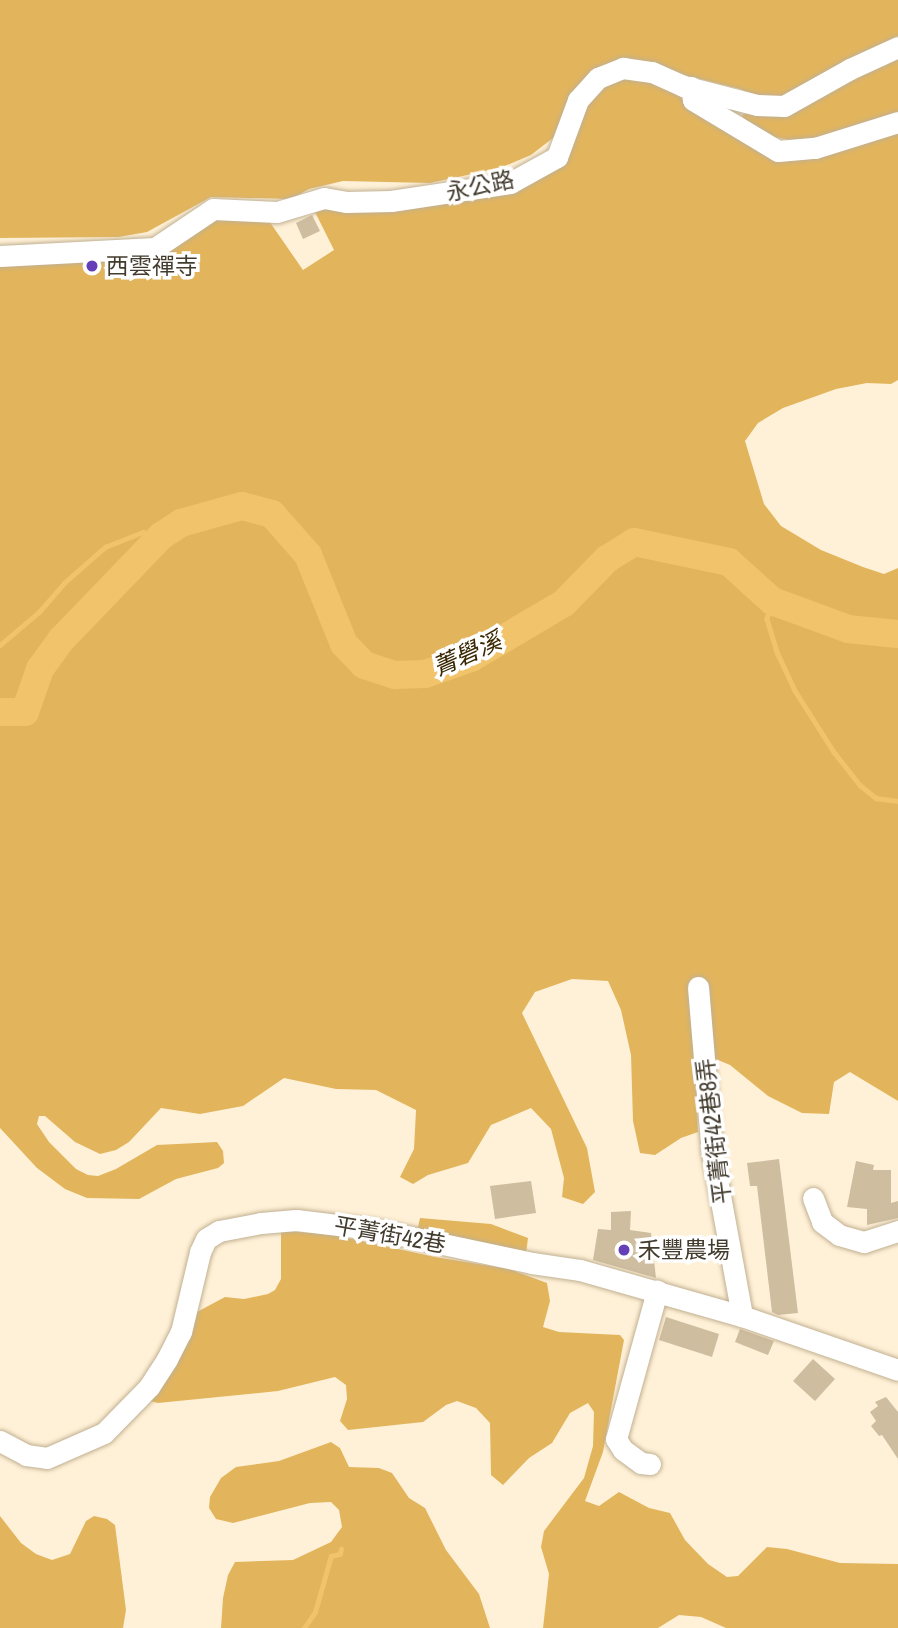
<!DOCTYPE html>
<meta charset="utf-8">
<style>
body{margin:0}
#map{position:relative;width:898px;height:1628px;overflow:hidden;background:#fff1d7;font-family:"Archivo Narrow","Noto Sans TC",sans-serif}
div>[style]{position:absolute}
.forest>*{inset:0;background:#e2b55d}
.stream>*{height:4.5px;margin:-2.25px;padding:0 2.25px;transform-origin:2.25px;border-radius:2.25px;background:#f1c36b}
.river>*{height:28px;margin:-14px;padding:0 14px;transform-origin:14px;border-radius:14px;background:#f1c36b}
.building>*{inset:0;background:#cebd9f}
.roads{filter:drop-shadow(0 0 2px #c1b092) drop-shadow(0 0 2px #c1b092)}
.minor>*{height:21px;margin:-10.5px;padding:0 10.5px;transform-origin:10.5px;border-radius:10.5px;background:#fff}
.dots>*{width:19px;height:19px;translate:-50% -50%;box-sizing:border-box;border:4px solid #fff;border-radius:50%}
span{translate:-50% -50%;white-space:nowrap;text-align:center;line-height:1.15;-webkit-text-stroke:7px #fff;paint-order:stroke}
.street-label{font-size:23px;color:#423b2e}
.poi-label{font-size:23px;color:#423b2e}
.left{translate:0 -50%;text-align:left}
.water-label{font-size:24px;color:#392700;font-style:italic}
</style>
<div id="map">
<div class="forest">
<div style="clip-path:polygon(0 0,898px 0,898px 40px,789px 97px,760px 98px,740px 89px,629px 61px,553px 138px,531px 155px,500px 168px,430px 183px,343px 181px,309px 189px,291px 199px,211px 197px,147px 232px,119px 237px,0 238px)"></div>
<div style="clip-path:polygon(898px 57px,898px 117px,820px 139px,790px 140px,769px 136px,746px 122px,742px 115px)"></div>
<div style="clip-path:polygon(617px 75px,655px 78px,721px 127px,775px 152px,898px 127px,898px 380px,891px 384px,867px 383px,836px 389px,783px 408px,758px 423px,745px 441px,764px 504px,781px 526px,821px 550px,863px 567px,884px 574px,898px 568px,898px 1101px,850px 1072px,834px 1082px,829px 1114px,802px 1113px,768px 1096px,730px 1065px,711px 1057px,695px 1062px,698px 1132px,681px 1138px,655px 1155px,640px 1153px,633px 1121px,631px 1055px,621px 1010px,608px 981px,572px 979px,535px 992px,522px 1013px,587px 1148px,595px 1192px,583px 1204px,562px 1197px,564px 1178px,551px 1129px,531px 1108px,491px 1125px,468px 1163px,428px 1175px,413px 1184px,400px 1177px,414px 1149px,416px 1110px,376px 1090px,336px 1089px,284px 1078px,243px 1106px,200px 1114px,161px 1108px,129px 1142px,116px 1150px,100px 1154px,75px 1142px,45px 1116px,39px 1116px,37px 1124px,49px 1142px,76px 1169px,88px 1175px,98px 1176px,116px 1169px,157px 1145px,217px 1142px,223px 1151px,224px 1163px,218px 1168px,176px 1179px,139px 1199px,87px 1198px,65px 1189px,37px 1168px,0 1128px,0 263px,108px 259px,214px 216px,267px 218px,303px 270px,334px 250px,312px 206px,535px 177px,581px 107px)"></div>
<div style="clip-path:polygon(420px 1218px,491px 1224px,528px 1238px,526px 1254px,417px 1232px)"></div>
<div style="clip-path:polygon(281px 1231px,329px 1234px,435px 1257px,509px 1269px,547px 1283px,550px 1301px,543px 1327px,559px 1332px,620px 1335px,624px 1340px,603px 1452px,585px 1501px,599px 1506px,619px 1492px,649px 1508px,670px 1513px,685px 1540px,708px 1564px,727px 1577px,738px 1576px,767px 1547px,787px 1549px,840px 1563px,898px 1564px,898px 1628px,726px 1628px,701px 1617px,679px 1615px,658px 1628px,543px 1628px,549px 1574px,541px 1547px,544px 1531px,584px 1478px,593px 1446px,594px 1412px,588px 1403px,570px 1413px,552px 1443px,529px 1458px,503px 1485px,491px 1475px,490px 1423px,476px 1408px,457px 1401px,446px 1405px,423px 1422px,348px 1430px,340px 1421px,347px 1399px,346px 1385px,335px 1377px,278px 1391px,158px 1403px,146px 1400px,197px 1312px,225px 1297px,244px 1299px,268px 1294px,275px 1290px,281px 1279px)"></div>
<div style="clip-path:polygon(331px 1442px,340px 1448px,349px 1467px,379px 1468px,392px 1473px,409px 1498px,425px 1508px,446px 1550px,479px 1594px,490px 1628px,221px 1628px,223px 1598px,228px 1575px,235px 1562px,293px 1560px,331px 1542px,342px 1527px,339px 1510px,331px 1502px,310px 1503px,233px 1523px,216px 1519px,209px 1508px,210px 1497px,221px 1478px,236px 1467px,279px 1461px)"></div>
<div style="clip-path:polygon(0 1516px,21px 1543px,36px 1554px,52px 1560px,70px 1554px,86px 1521px,94px 1516px,107px 1519px,115px 1525px,126px 1610px,123px 1628px,0 1628px)"></div>
</div>
<div class="stream">
<div style="left:155px;top:529px;width:27px;rotate:-13deg"></div>
<div style="left:772px;top:601px;width:19px;rotate:106deg"></div>
<div style="left:767px;top:619px;width:37px;rotate:73deg"></div>
<div style="left:778px;top:654px;width:38px;rotate:65deg"></div>
<div style="left:794px;top:689px;width:75px;rotate:57.6deg"></div>
<div style="left:834px;top:752px;width:42px;rotate:51.8deg"></div>
<div style="left:860px;top:785px;width:21px;rotate:39deg"></div>
<div style="left:876px;top:798px;width:22px;rotate:8deg"></div>
<div style="left:0;top:645px;width:51px;rotate:-40.2deg"></div>
<div style="left:39px;top:612px;width:38px;rotate:-49deg"></div>
<div style="left:64px;top:583px;width:55px;rotate:-41.3deg"></div>
<div style="left:105px;top:547px;width:41px;rotate:-21.5deg"></div>
<div style="left:304px;top:1628px;width:19px;rotate:-55deg"></div>
<div style="left:315px;top:1612px;width:58px;rotate:-74.1deg"></div>
<div style="left:331px;top:1556px;width:9px;rotate:-13deg"></div>
<div style="left:340px;top:1554px;width:5px;rotate:-79deg"></div>
</div>
<div class="river">
<div style="left:0;top:712px;width:25px"></div>
<div style="left:25px;top:712px;width:46px;rotate:-70.8deg"></div>
<div style="left:40px;top:669px;width:36px;rotate:-54deg"></div>
<div style="left:61px;top:640px;width:144px;rotate:-46.1deg"></div>
<div style="left:161px;top:536px;width:24px;rotate:-33deg"></div>
<div style="left:181px;top:523px;width:63px;rotate:-15.6deg"></div>
<div style="left:242px;top:506px;width:31px;rotate:15deg"></div>
<div style="left:272px;top:514px;width:55px;rotate:48.7deg"></div>
<div style="left:308px;top:555px;width:96px;rotate:68deg"></div>
<div style="left:344px;top:644px;width:29px;rotate:46deg"></div>
<div style="left:364px;top:665px;width:33px;rotate:18deg"></div>
<div style="left:395px;top:675px;width:30px;rotate:-2deg"></div>
<div style="left:425px;top:674px;width:49px;rotate:-19.2deg"></div>
<div style="left:471px;top:658px;width:108px;rotate:-30.6deg"></div>
<div style="left:564px;top:603px;width:62px;rotate:-45.7deg"></div>
<div style="left:607px;top:559px;width:32px;rotate:-32deg"></div>
<div style="left:634px;top:542px;width:97px;rotate:11.9deg"></div>
<div style="left:729px;top:562px;width:58px;rotate:42.2deg"></div>
<div style="left:772px;top:601px;width:81px;rotate:20.2deg"></div>
<div style="left:848px;top:629px;width:50px;rotate:5.7deg"></div>
</div>
<div class="building">
<div style="clip-path:polygon(312px 215px,320px 231px,303px 239px,296px 223px)"></div>
<div style="clip-path:polygon(779px 1159px,798px 1313px,778px 1315px,772px 1312px,757px 1186px,750px 1186px,747px 1163px)"></div>
<div style="clip-path:polygon(856px 1161px,874px 1165px,873px 1170px,891px 1170px,891px 1203px,898px 1201px,898px 1218px,867px 1225px,867px 1209px,847px 1207px)"></div>
<div style="clip-path:polygon(531px 1181px,536px 1213px,495px 1219px,490px 1186px)"></div>
<div style="clip-path:polygon(631px 1211px,630px 1230px,651px 1233px,656px 1278px,593px 1260px,598px 1229px,611px 1230px,611px 1212px)"></div>
<div style="clip-path:polygon(666px 1317px,719px 1334px,712px 1357px,659px 1340px)"></div>
<div style="clip-path:polygon(740px 1329px,774px 1341px,768px 1355px,735px 1342px)"></div>
<div style="clip-path:polygon(813px 1359px,835px 1379px,815px 1401px,793px 1381px)"></div>
<div style="clip-path:polygon(886px 1397px,898px 1412px,898px 1459px,882px 1435px,879px 1436px,871px 1426px,876px 1421px,870px 1412px,878px 1406px,875px 1402px)"></div>
</div>
<div class="roads">
<div class="minor">
<div style="left:691px;top:87px;width:13px;rotate:81deg"></div>
<div style="left:693px;top:100px;width:99px;rotate:31deg"></div>
<div style="left:778px;top:151px;width:37px;rotate:-5deg"></div>
<div style="left:815px;top:148px;width:87px;rotate:-17.4deg"></div>
<div style="left:0;top:256px;width:155px;rotate:-3deg"></div>
<div style="left:155px;top:248px;width:70px;rotate:-33.9deg"></div>
<div style="left:213px;top:209px;width:64px;rotate:2.7deg"></div>
<div style="left:277px;top:212px;width:49px;rotate:-16.6deg"></div>
<div style="left:324px;top:198px;width:22px;rotate:10deg"></div>
<div style="left:346px;top:202px;width:45px;rotate:-1.3deg"></div>
<div style="left:391px;top:201px;width:120px;rotate:-8.6deg"></div>
<div style="left:510px;top:183px;width:54px;rotate:-29deg"></div>
<div style="left:557px;top:157px;width:61px;rotate:-69.8deg"></div>
<div style="left:578px;top:100px;width:30px;rotate:-48deg"></div>
<div style="left:598px;top:78px;width:27px;rotate:-22deg"></div>
<div style="left:623px;top:68px;width:29px;rotate:8deg"></div>
<div style="left:652px;top:72px;width:34px;rotate:24deg"></div>
<div style="left:683px;top:86px;width:76px;rotate:14.4deg"></div>
<div style="left:757px;top:105px;width:27px;rotate:2deg"></div>
<div style="left:784px;top:106px;width:76px;rotate:-29.3deg"></div>
<div style="left:850px;top:69px;width:53px;rotate:-24.6deg"></div>
<div style="left:698px;top:987px;width:166px;rotate:85.2deg"></div>
<div style="left:712px;top:1152px;width:167px;rotate:79.6deg"></div>
<div style="left:813px;top:1198px;width:26px;rotate:69deg"></div>
<div style="left:822px;top:1222px;width:21px;rotate:37deg"></div>
<div style="left:839px;top:1235px;width:26px;rotate:16deg"></div>
<div style="left:864px;top:1242px;width:36px;rotate:-18deg"></div>
<div style="left:0;top:1441px;width:30px;rotate:28deg"></div>
<div style="left:26px;top:1455px;width:21px;rotate:8deg"></div>
<div style="left:47px;top:1458px;width:62px;rotate:-23.7deg"></div>
<div style="left:104px;top:1433px;width:64px;rotate:-45.6deg"></div>
<div style="left:149px;top:1387px;width:33px;rotate:-57deg"></div>
<div style="left:167px;top:1359px;width:30px;rotate:-63deg"></div>
<div style="left:181px;top:1332px;width:82px;rotate:-76.6deg"></div>
<div style="left:200px;top:1252px;width:14px;rotate:-65deg"></div>
<div style="left:206px;top:1239px;width:15px;rotate:-32deg"></div>
<div style="left:219px;top:1231px;width:43px;rotate:-10.8deg"></div>
<div style="left:261px;top:1223px;width:35px;rotate:-5deg"></div>
<div style="left:296px;top:1220px;width:77px;rotate:6.8deg"></div>
<div style="left:372px;top:1229px;width:164px;rotate:12deg"></div>
<div style="left:532px;top:1263px;width:49px;rotate:8.3deg"></div>
<div style="left:580px;top:1270px;width:168px;rotate:15.9deg"></div>
<div style="left:742px;top:1316px;width:165px;rotate:19.1deg"></div>
<div style="left:650px;top:1464px;width:9px;rotate:-174deg"></div>
<div style="left:641px;top:1463px;width:22px;rotate:-144deg"></div>
<div style="left:623px;top:1450px;width:13px;rotate:-122deg"></div>
<div style="left:616px;top:1439px;width:154px;rotate:-74.5deg"></div>
</div>
</div>
<div class="dots">
<div style="left:92px;top:266px;background:#643fb8"></div>
<div style="left:624px;top:1250px;background:#643fb8"></div>
</div>
<div class="street-label">
<span style="left:480px;top:186px;rotate:-12deg">永公路</span>
<span style="left:714px;top:1131px;rotate:-97deg">平菁街42巷8弄</span>
<span style="left:390px;top:1235px;rotate:10deg">平菁街42巷</span>
</div>
<div class="poi-label">
<span class="left" style="left:106px;top:266px">西雲禪寺</span>
<span class="left" style="left:638px;top:1250px">禾豐農場</span>
</div>
<div class="water-label">
<span style="left:467px;top:654px;rotate:-24deg">菁礐溪</span>
</div>
</div>
